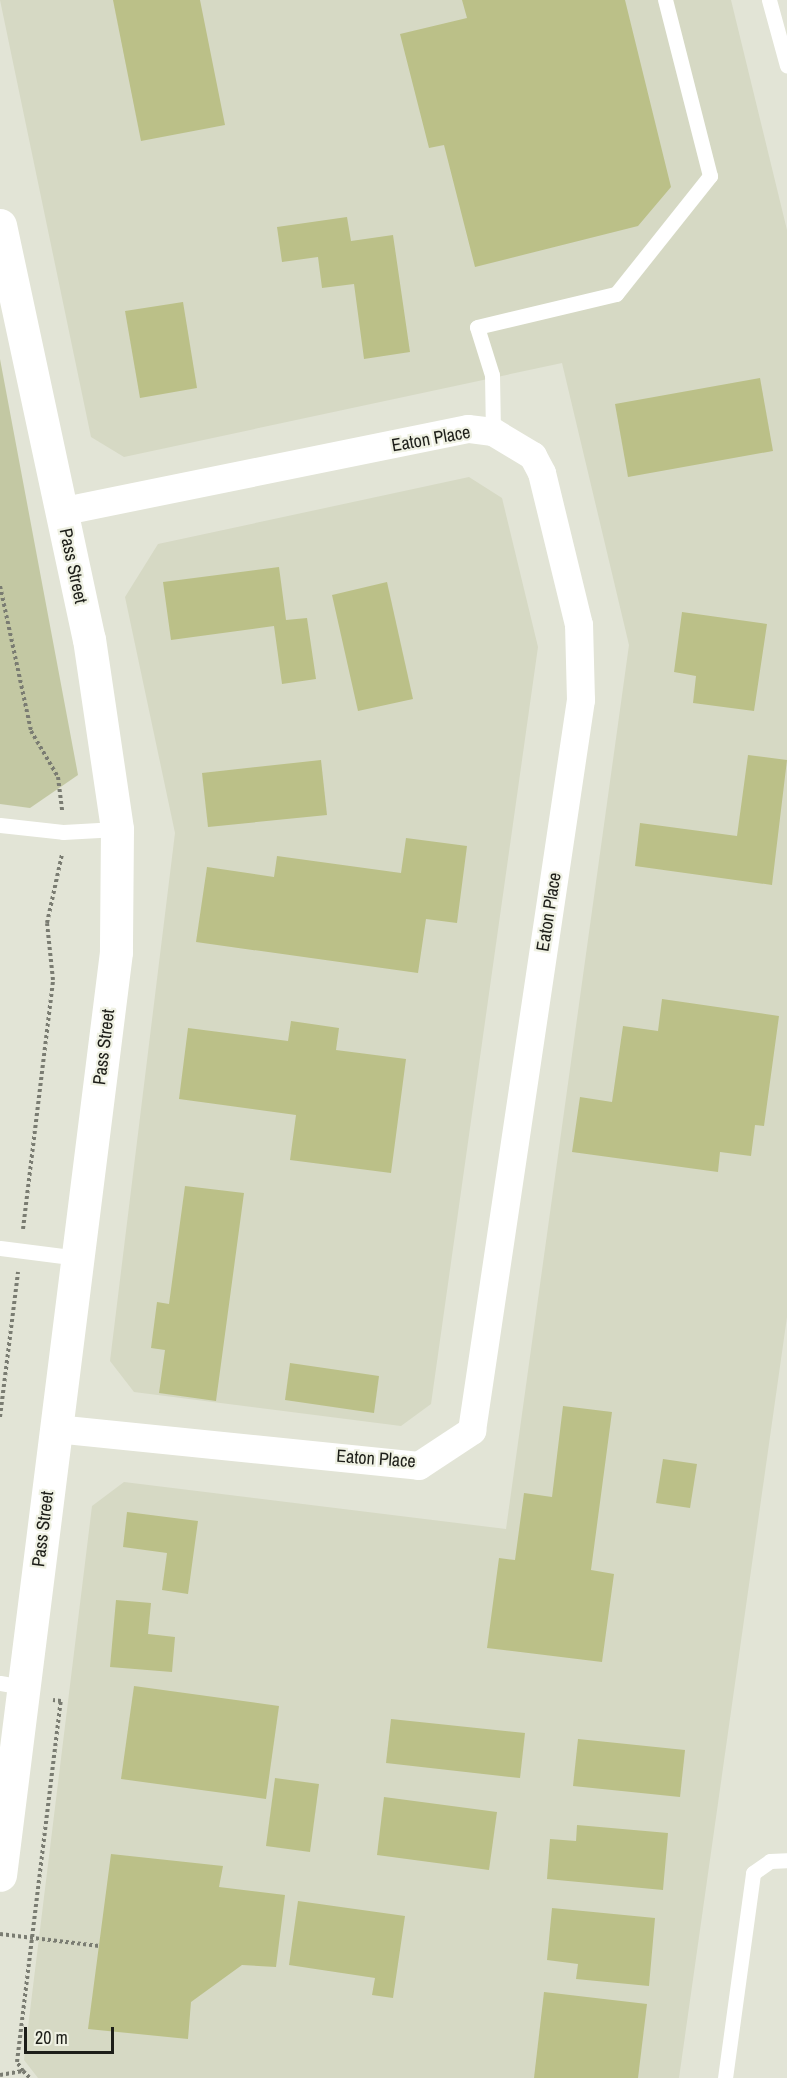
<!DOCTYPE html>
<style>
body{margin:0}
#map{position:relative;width:787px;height:2078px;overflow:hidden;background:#e2e4d6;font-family:"Archivo Narrow",sans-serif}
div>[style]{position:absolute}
.built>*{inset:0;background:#d6d9c4}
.green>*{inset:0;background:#c3c8a3}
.building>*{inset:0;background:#bbc088}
.path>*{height:4px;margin-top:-2px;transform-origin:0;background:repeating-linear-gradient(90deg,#7a7c72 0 3px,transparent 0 6px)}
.service>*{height:15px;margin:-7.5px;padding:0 7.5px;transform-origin:7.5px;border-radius:7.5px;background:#fff}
.minor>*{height:28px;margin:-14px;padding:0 14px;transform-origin:14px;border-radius:14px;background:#fff}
.tertiary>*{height:33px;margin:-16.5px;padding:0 16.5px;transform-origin:16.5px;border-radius:16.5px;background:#fff}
span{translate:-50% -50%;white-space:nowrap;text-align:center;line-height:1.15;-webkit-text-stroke:4.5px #eff1e3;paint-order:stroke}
.street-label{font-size:18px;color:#1d1e19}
.scale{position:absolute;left:24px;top:2027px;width:90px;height:27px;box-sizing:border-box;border:3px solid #1d1e19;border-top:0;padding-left:8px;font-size:18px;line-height:21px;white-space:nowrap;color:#1d1e19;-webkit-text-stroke:4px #eff1e3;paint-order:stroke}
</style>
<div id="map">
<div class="built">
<div style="clip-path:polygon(0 0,731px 0,787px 230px,787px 1317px,679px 2078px,38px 2078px,24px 2060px,92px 1506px,124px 1482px,506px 1529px,629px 645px,562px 363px,124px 457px,91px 437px)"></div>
<div style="clip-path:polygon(469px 477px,502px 498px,538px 647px,431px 1404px,401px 1426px,134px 1392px,110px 1361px,175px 833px,125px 597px,158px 544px)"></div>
</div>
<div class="green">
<div style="clip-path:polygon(0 359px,78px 775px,30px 808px,0 804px)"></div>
</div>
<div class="building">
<div style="clip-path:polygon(113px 0,200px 0,225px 125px,141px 141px)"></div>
<div style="clip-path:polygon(462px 0,625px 0,671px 187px,638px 226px,475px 267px,444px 145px,429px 148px,400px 34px,467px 18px)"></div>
<div style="clip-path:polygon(347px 217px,351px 241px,393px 235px,410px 352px,364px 359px,354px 284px,322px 288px,318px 257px,282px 262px,277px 227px)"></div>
<div style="clip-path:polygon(183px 302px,197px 388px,140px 398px,125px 311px)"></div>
<div style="clip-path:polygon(760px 378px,773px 451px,628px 477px,615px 404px)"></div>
<div style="clip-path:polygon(279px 567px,286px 620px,307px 618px,316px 679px,282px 684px,274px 626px,171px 640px,163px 582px)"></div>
<div style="clip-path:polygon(387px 582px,413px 699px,358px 711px,332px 595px)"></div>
<div style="clip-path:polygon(682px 612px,767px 624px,754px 711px,693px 703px,696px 676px,674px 672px)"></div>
<div style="clip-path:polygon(748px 755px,787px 760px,772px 885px,635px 866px,640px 823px,737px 836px)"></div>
<div style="clip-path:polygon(321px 760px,327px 815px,208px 827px,202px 773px)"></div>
<div style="clip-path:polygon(406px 838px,467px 846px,457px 923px,426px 919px,418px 973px,196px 942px,207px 867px,274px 877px,277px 856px,401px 873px)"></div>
<div style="clip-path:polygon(662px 999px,779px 1016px,764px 1126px,755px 1125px,751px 1156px,720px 1152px,718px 1172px,572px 1152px,580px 1097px,612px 1102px,623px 1026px,658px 1031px)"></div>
<div style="clip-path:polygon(291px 1021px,339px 1028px,336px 1050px,406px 1059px,391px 1173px,290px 1160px,296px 1115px,179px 1099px,188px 1028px,288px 1041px)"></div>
<div style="clip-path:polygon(185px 1186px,244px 1193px,216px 1401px,159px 1393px,165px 1350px,151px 1348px,157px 1302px,169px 1304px)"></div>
<div style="clip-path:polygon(290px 1363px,379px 1376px,374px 1413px,285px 1400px)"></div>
<div style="clip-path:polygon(563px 1406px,612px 1412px,591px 1570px,614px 1574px,602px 1662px,487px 1648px,499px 1558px,515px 1560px,524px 1493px,552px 1497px)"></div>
<div style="clip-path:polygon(663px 1459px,697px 1464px,690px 1508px,656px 1503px)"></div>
<div style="clip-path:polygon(127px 1512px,198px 1521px,188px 1594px,162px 1590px,167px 1553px,123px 1547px)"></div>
<div style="clip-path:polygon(116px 1600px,151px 1603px,148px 1634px,175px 1637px,172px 1672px,110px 1667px)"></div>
<div style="clip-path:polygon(134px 1686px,279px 1706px,266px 1799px,121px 1779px)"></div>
<div style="clip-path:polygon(391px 1719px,525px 1733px,520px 1778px,386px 1763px)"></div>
<div style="clip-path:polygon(578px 1739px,685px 1750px,680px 1797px,573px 1786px)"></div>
<div style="clip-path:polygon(275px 1778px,319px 1784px,310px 1852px,266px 1846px)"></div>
<div style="clip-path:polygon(384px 1797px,497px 1812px,489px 1870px,377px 1855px)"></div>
<div style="clip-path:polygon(577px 1825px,668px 1833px,663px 1890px,547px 1879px,550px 1839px,576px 1841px)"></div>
<div style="clip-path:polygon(111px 1854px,223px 1866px,219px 1887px,285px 1895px,276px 1967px,242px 1965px,191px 2002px,188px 2039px,88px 2029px)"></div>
<div style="clip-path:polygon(298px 1901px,405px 1916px,393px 1998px,372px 1995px,375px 1978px,289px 1965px)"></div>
<div style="clip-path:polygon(552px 1908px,655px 1918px,649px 1986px,576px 1979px,578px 1964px,547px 1960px)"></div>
<div style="clip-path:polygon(544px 1992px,647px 2004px,638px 2078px,534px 2078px)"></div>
</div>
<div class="path">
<div style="left:0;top:586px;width:148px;rotate:77.9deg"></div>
<div style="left:31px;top:731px;width:53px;rotate:59.6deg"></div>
<div style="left:58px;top:777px;width:34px;rotate:83deg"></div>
<div style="left:23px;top:1229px;width:251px;rotate:-83.1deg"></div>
<div style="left:53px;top:980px;width:57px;rotate:-96deg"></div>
<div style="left:47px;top:923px;width:71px;rotate:-77.7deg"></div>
<div style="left:0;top:1417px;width:146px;rotate:-82.9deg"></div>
<div style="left:0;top:1934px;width:100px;rotate:6.9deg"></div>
<div style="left:23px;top:2071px;width:11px;rotate:-124deg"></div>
<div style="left:17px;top:2062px;width:364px;rotate:-83.1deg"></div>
<div style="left:61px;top:1701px;width:8px;rotate:-173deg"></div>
<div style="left:0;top:2075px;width:23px;rotate:-10deg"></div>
<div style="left:23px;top:2071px;width:10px;rotate:45deg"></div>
</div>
<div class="service">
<div style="left:769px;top:0;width:68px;rotate:74.7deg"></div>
<div style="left:493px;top:432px;width:57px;rotate:-91deg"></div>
<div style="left:492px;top:375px;width:50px;rotate:-107.4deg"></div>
<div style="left:477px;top:327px;width:143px;rotate:-13.4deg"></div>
<div style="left:616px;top:294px;width:151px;rotate:-51.5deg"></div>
<div style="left:710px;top:176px;width:182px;rotate:-104.3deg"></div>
<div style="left:0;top:825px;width:63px;rotate:6.3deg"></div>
<div style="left:63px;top:832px;width:54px;rotate:-3.2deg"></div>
<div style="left:0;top:1248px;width:79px;rotate:7.3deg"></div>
<div style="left:0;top:1683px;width:23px;rotate:10deg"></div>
<div style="left:725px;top:2078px;width:207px;rotate:-82.2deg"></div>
<div style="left:753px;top:1873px;width:21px;rotate:-35deg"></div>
<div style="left:770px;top:1861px;width:17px;rotate:-3deg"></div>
</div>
<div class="minor">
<div style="left:56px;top:1429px;width:365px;rotate:5.8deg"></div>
<div style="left:419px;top:1466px;width:64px;rotate:-33.4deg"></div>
<div style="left:472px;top:1431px;width:739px;rotate:-81.52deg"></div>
<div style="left:581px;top:700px;width:75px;rotate:-91.5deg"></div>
<div style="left:579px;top:625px;width:156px;rotate:-103.7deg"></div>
<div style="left:542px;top:473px;width:19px;rotate:-118deg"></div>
<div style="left:533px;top:456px;width:47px;rotate:-149deg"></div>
<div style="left:493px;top:432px;width:25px;rotate:-173deg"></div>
<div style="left:468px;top:429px;width:415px;rotate:168.5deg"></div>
</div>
<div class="tertiary">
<div style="left:0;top:225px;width:423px;rotate:77.9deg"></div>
<div style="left:89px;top:639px;width:192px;rotate:81.6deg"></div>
<div style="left:117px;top:829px;width:123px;rotate:90.5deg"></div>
<div style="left:116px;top:952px;width:930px;rotate:97.16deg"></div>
</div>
<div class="street-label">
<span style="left:431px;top:439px;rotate:-10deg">Eaton Place</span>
<span style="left:73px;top:566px;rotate:78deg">Pass Street</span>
<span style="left:549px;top:912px;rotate:-81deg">Eaton Place</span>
<span style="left:104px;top:1047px;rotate:-83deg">Pass Street</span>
<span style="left:376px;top:1459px;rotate:4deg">Eaton Place</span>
<span style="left:43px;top:1529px;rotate:-83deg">Pass Street</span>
</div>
<div class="scale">20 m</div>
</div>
